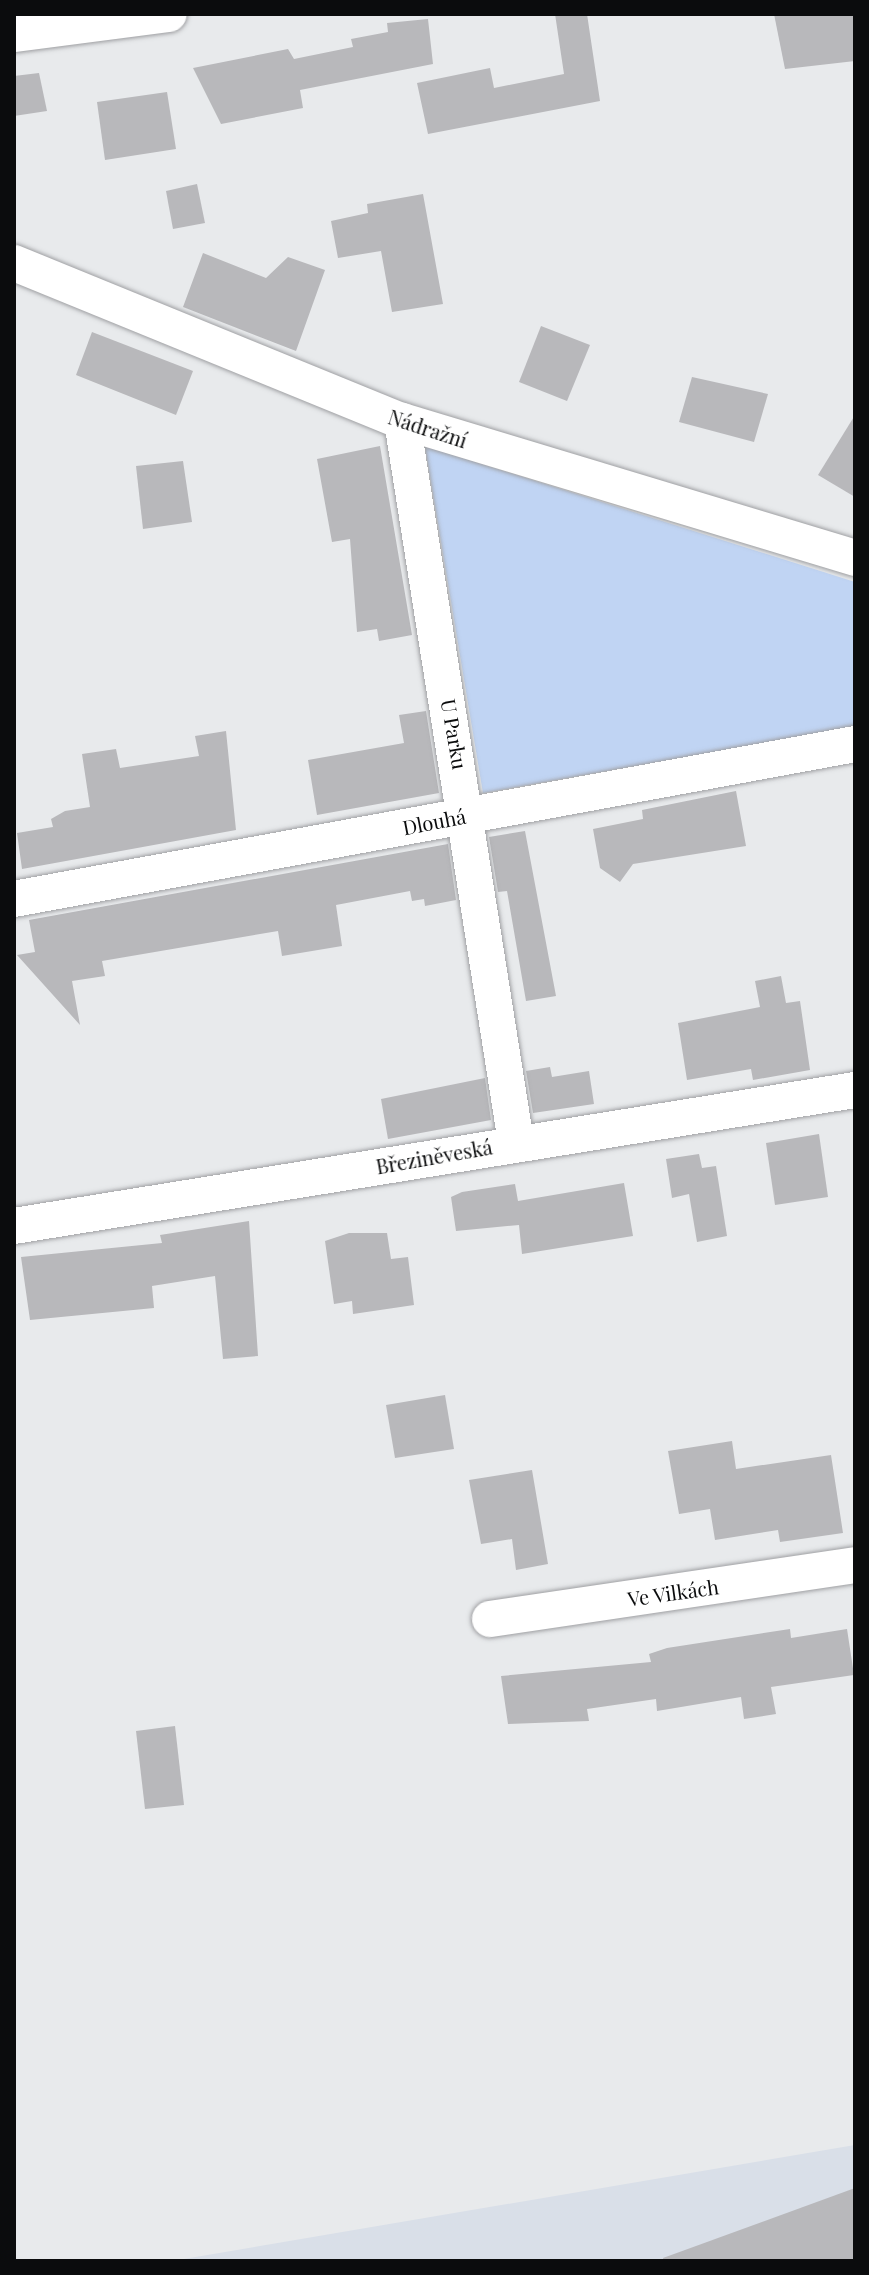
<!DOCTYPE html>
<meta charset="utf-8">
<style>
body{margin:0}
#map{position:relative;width:869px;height:2275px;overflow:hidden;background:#e8eaec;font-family:"Playfair Display",serif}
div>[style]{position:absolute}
.built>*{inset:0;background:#d9dfe8}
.green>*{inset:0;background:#c0d4f3}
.building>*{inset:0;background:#b8b8bb}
.roads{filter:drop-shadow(0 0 2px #9fa0a3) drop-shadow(0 0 2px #9fa0a3)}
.minor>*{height:36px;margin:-18px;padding:0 18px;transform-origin:18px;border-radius:18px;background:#fff}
span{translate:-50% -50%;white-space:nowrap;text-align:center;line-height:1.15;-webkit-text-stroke:6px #fff;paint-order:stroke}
.street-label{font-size:20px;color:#0b0c0d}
.frame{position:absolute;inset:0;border:16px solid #0b0c0d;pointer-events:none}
</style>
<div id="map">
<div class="built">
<div style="clip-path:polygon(855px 2145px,855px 2261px,172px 2261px)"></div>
</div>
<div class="green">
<div style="clip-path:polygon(425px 446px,855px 582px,855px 727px,483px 793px)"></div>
</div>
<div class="building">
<div style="clip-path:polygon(555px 14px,587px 14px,600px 101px,428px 134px,417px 83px,490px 68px,494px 88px,564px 74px)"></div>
<div style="clip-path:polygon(774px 14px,855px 14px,855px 61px,785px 69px)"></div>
<div style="clip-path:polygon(428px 19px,433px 64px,300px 90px,303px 108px,221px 124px,193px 68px,288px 49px,294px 59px,353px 47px,351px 39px,388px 32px,387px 23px)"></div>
<div style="clip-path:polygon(39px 73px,47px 111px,14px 116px,14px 76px)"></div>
<div style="clip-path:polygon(167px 92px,176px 149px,105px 160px,97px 102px)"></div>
<div style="clip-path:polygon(197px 184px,205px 223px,173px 229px,166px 191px)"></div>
<div style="clip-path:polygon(423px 194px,443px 304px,392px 312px,381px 251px,338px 258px,331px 221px,368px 213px,367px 204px)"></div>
<div style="clip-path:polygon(203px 253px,266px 278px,288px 257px,325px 270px,296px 351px,183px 307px)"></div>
<div style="clip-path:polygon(541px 326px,590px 345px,567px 401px,519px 382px)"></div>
<div style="clip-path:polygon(92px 332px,193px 371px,176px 415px,76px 375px)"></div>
<div style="clip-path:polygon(692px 377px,768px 394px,754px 442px,679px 422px)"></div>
<div style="clip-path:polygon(855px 415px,855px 497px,818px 475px)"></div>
<div style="clip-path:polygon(380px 446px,412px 635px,379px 641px,377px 629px,357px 632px,350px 539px,332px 542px,317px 459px)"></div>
<div style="clip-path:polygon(183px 461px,192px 522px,143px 529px,136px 466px)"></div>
<div style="clip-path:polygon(426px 711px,439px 793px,317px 815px,308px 760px,404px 743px,399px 715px)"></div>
<div style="clip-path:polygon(226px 731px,236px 830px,22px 869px,17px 833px,53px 827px,51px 819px,65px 811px,90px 807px,82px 754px,116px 749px,120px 768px,199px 756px,195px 736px)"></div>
<div style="clip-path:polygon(736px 791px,746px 846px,633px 864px,620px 882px,600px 868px,593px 829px,643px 819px,642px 810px)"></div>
<div style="clip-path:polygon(525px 831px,556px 996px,526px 1001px,507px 891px,498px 892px,489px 837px)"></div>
<div style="clip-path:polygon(448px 844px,456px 900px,425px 906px,424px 899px,412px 901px,410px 891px,336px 905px,342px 946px,282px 956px,278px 931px,102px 961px,105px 976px,72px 981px,80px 1025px,17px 955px,35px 952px,29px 920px)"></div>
<div style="clip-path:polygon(781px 976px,786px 1003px,800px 1001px,810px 1070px,753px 1080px,751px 1069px,687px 1080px,678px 1023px,760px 1007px,755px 981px)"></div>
<div style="clip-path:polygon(550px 1067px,552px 1077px,589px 1071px,594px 1104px,533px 1113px,526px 1071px)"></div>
<div style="clip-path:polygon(485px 1078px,491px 1120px,388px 1139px,381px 1099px)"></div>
<div style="clip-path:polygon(819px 1134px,828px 1197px,775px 1205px,766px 1143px)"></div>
<div style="clip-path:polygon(699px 1154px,702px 1168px,716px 1166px,727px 1236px,697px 1242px,689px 1194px,672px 1198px,666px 1159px)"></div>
<div style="clip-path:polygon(624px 1183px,633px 1236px,522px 1254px,519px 1225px,456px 1231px,451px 1197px,462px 1192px,515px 1184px,518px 1201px)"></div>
<div style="clip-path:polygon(249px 1221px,258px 1356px,223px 1359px,215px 1276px,152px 1286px,154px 1308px,30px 1320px,21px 1257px,162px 1243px,160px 1235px)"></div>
<div style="clip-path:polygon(349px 1233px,387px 1233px,391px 1259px,408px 1257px,414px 1305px,353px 1314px,352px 1301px,334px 1304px,325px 1241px)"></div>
<div style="clip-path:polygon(445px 1395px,454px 1449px,395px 1458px,386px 1405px)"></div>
<div style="clip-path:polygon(732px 1441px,736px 1469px,831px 1455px,843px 1533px,780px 1542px,778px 1530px,715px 1540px,710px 1509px,679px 1514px,668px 1451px)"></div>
<div style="clip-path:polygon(532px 1470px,548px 1564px,516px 1570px,512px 1539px,481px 1544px,469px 1480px)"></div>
<div style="clip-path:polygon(790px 1629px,791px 1638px,847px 1629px,854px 1675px,771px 1687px,776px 1714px,744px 1719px,741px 1697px,657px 1711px,656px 1699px,587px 1709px,589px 1721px,508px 1724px,501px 1676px,651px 1662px,649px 1654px,667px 1648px)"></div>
<div style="clip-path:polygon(175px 1726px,184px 1805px,145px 1809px,136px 1731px)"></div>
<div style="clip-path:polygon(855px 2188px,855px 2261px,664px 2261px,663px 2258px)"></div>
</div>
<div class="roads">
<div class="minor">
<div style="left:14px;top:34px;width:156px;rotate:-7.4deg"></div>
<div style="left:14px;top:263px;width:419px;rotate:22.2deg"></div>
<div style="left:402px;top:421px;width:473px;rotate:16.8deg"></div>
<div style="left:402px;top:421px;width:730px;rotate:81.02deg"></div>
<div style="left:14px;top:899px;width:855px;rotate:-10.44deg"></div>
<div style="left:14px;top:1226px;width:852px;rotate:-9.19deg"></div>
<div style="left:490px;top:1619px;width:369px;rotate:-8.4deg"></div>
</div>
</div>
<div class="street-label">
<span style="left:428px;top:428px;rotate:18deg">Nádražní</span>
<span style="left:455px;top:734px;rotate:80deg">U Parku</span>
<span style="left:434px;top:821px;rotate:-11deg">Dlouhá</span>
<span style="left:434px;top:1156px;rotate:-10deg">Březiněveská</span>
<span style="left:673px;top:1592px;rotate:-8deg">Ve Vilkách</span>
</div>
<div class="frame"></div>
</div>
